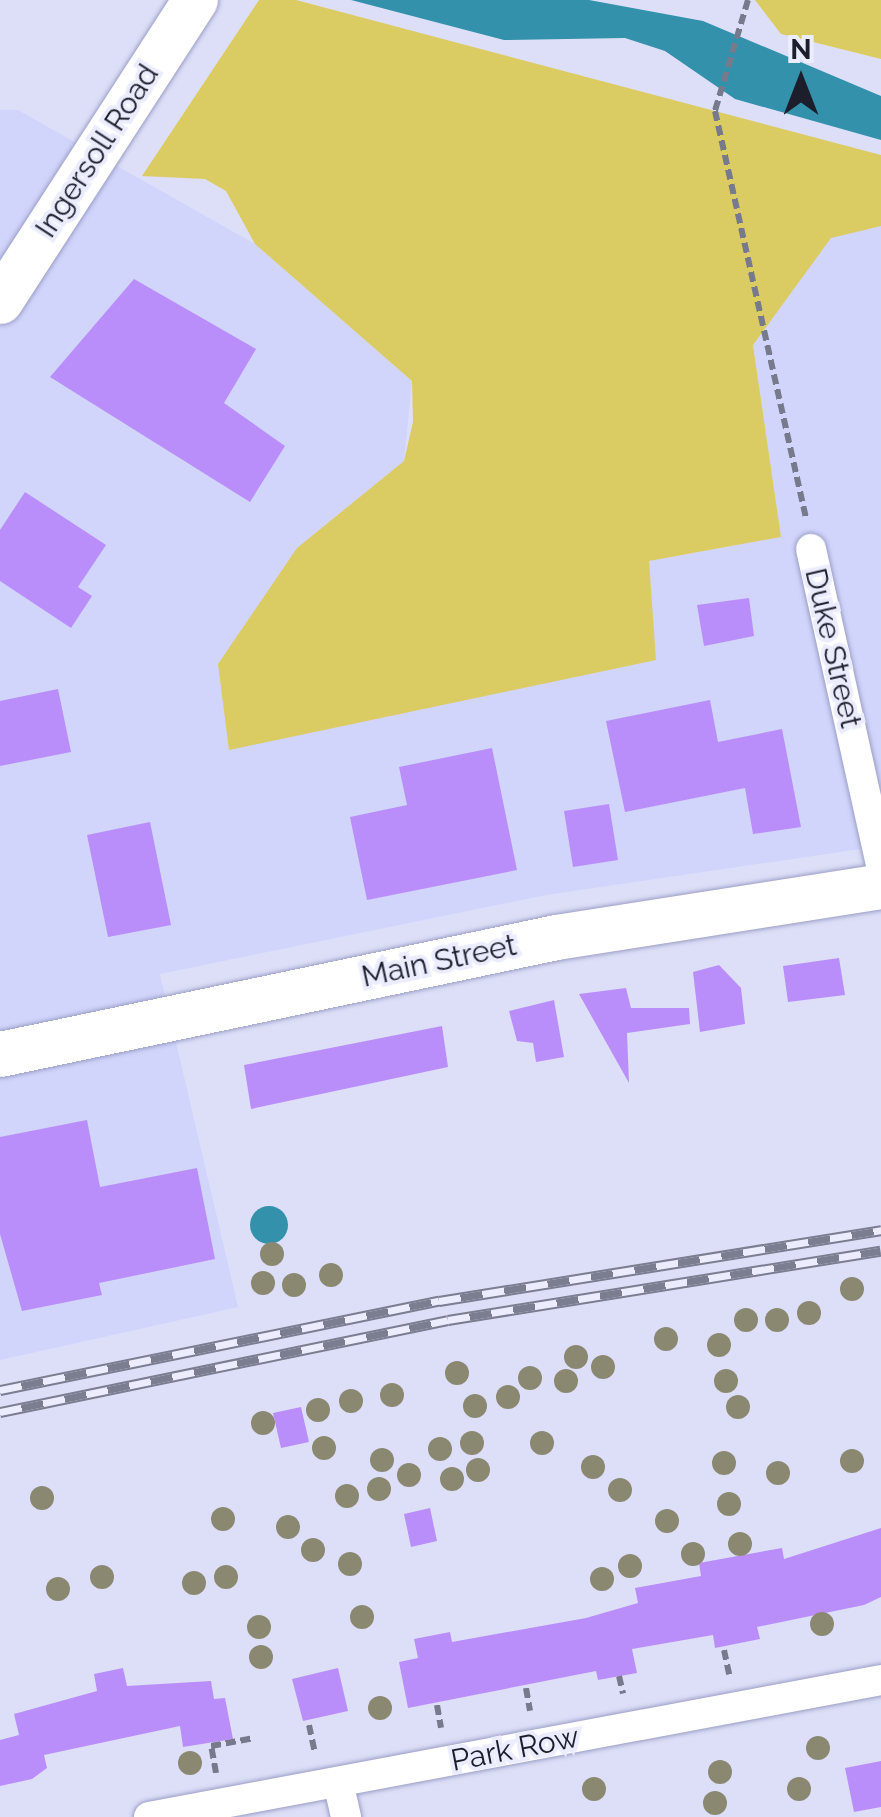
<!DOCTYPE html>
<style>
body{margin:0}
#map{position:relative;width:881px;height:1817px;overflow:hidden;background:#dddff8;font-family:Raleway,sans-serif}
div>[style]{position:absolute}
.built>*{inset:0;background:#d1d4fb}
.green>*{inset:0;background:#dbcb63}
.water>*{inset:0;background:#3391ac}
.round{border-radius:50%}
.building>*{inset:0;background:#b98efb}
.path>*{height:6px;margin-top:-3px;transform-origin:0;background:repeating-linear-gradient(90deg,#77798c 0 10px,transparent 0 15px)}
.roads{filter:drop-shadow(0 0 2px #9a9ec5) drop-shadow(0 0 2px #9a9ec5)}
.street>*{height:30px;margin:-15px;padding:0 15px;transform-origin:15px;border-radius:15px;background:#fff}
.secondary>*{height:45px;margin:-22.5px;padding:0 22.5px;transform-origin:22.5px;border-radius:22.5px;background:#fff}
.rail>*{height:11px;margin-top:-5.5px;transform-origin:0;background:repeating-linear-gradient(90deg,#ebedfe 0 22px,#7b7d90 0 44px);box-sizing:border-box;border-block:2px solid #7b7d90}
.trees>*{width:24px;height:24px;margin:-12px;border-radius:50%;background:#8b8871}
span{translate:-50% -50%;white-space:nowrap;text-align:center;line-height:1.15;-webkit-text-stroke:8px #ebedfe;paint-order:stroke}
.street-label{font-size:30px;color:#1d1e2c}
.north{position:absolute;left:751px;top:30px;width:100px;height:100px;-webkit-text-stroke:8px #ebedfe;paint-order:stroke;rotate:0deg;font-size:28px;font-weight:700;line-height:40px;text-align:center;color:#1d1e2c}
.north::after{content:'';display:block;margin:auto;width:35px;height:45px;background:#1d1e2c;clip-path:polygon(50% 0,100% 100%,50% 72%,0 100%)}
</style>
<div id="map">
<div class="built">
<div style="clip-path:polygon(0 110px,18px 110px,255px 244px,412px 381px,404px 461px,297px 548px,649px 561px,781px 537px,753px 345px,831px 237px,881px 226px,881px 846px,546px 895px,160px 974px,238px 1307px,0 1360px)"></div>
</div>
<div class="green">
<div style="clip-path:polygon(259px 0,296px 0,881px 155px,881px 226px,831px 238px,753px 345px,781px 537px,649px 561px,656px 660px,229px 750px,218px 664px,297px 548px,404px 461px,413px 422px,412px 381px,255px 244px,226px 191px,205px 179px,142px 176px)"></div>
<div style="clip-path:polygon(755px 0,881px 0,881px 59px,781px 34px)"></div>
</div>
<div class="water">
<div style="clip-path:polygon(351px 0,589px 0,703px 21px,881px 96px,881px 140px,735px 99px,665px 51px,625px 38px,504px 40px)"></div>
<div class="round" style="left:250px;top:1206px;width:38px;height:38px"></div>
</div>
<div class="building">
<div style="clip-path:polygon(134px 279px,256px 349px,224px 403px,285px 446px,250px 502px,50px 377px)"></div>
<div style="clip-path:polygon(25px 492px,106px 545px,78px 587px,92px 596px,71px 628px,0 581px,0 530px)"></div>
<div style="clip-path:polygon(749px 598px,754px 636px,704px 646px,697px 605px)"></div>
<div style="clip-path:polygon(58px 689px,71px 752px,0 766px,0 701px)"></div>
<div style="clip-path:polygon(710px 700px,718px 742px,782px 729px,801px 827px,753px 834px,745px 788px,625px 812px,606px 721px)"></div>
<div style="clip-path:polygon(492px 748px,517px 870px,367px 900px,350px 817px,407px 805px,399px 767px)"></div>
<div style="clip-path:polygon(609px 804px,618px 860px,573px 867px,564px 811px)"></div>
<div style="clip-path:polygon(150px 822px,171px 925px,108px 937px,87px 835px)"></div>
<div style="clip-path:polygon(839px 958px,845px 995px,788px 1002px,783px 966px)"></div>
<div style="clip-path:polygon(719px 965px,741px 988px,745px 1024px,700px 1032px,693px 972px)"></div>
<div style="clip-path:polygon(626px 988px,631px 1008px,689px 1008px,690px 1024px,627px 1033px,629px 1083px,579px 994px)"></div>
<div style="clip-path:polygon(554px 1000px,564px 1057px,536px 1062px,533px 1043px,517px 1041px,509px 1011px)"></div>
<div style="clip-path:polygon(442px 1026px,448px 1067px,251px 1109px,244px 1065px)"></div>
<div style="clip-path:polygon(87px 1120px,100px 1187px,197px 1168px,215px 1259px,99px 1283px,102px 1295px,22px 1311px,0 1234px,0 1137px)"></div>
<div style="clip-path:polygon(301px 1407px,309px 1442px,281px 1448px,273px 1413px)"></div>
<div style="clip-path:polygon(430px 1508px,437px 1541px,411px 1547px,404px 1514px)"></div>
<div style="clip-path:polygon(881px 1528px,881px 1597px,864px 1605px,757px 1627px,760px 1639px,715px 1648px,713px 1635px,632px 1649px,637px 1673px,598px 1680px,596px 1671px,408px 1708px,399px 1662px,418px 1658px,414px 1639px,450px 1632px,452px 1642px,586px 1618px,638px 1603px,635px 1588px,701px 1576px,699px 1563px,782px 1548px,784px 1559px)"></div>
<div style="clip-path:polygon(123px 1668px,127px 1686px,211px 1681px,214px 1699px,225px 1698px,233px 1739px,183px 1747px,180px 1726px,44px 1755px,47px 1768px,32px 1779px,0 1786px,0 1740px,19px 1735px,14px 1714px,97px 1691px,94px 1674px)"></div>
<div style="clip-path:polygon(338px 1668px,348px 1711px,303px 1721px,292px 1679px)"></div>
<div style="clip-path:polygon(881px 1761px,881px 1807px,854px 1812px,845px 1768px)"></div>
</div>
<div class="path">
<div style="left:748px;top:0;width:116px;rotate:106.6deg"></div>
<div style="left:715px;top:111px;width:418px;rotate:77.4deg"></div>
<div style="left:724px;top:1650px;width:25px;rotate:78deg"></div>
<div style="left:619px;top:1676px;width:18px;rotate:77deg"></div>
<div style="left:526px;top:1688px;width:23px;rotate:80deg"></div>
<div style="left:437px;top:1705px;width:23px;rotate:80deg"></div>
<div style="left:309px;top:1725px;width:29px;rotate:78deg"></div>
<div style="left:216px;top:1773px;width:27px;rotate:-100deg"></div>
<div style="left:211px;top:1746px;width:44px;rotate:-10.5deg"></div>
</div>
<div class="roads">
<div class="street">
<div style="left:811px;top:549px;width:324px;rotate:77.5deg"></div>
<div style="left:338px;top:1782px;width:36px;rotate:77deg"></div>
<div style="left:149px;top:1817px;width:745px;rotate:-10.6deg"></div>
</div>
<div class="secondary">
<div style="left:0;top:301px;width:359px;rotate:-57.1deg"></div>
<div style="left:0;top:1054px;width:568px;rotate:-11.88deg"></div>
<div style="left:556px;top:937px;width:329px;rotate:-8.9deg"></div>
</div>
</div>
<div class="rail">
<div style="left:0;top:1390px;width:448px;rotate:-11.5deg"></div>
<div style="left:439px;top:1301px;width:448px;rotate:-9.1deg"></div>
<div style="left:0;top:1412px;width:457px;rotate:-11.6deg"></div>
<div style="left:448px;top:1320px;width:438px;rotate:-9.1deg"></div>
</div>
<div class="trees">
<div style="left:272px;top:1254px"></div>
<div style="left:331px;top:1275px"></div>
<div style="left:263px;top:1283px"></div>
<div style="left:294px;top:1285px"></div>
<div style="left:852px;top:1289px"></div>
<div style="left:809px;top:1313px"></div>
<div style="left:746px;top:1320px"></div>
<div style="left:777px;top:1320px"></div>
<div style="left:666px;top:1339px"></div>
<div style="left:719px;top:1345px"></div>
<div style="left:576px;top:1357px"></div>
<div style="left:603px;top:1367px"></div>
<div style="left:457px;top:1373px"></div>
<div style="left:530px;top:1378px"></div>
<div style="left:566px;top:1381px"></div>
<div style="left:726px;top:1381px"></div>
<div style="left:392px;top:1395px"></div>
<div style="left:508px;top:1397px"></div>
<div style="left:351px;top:1401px"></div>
<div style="left:475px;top:1406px"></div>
<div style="left:738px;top:1407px"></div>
<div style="left:318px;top:1410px"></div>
<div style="left:263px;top:1423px"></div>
<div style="left:472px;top:1443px"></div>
<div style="left:542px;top:1443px"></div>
<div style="left:324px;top:1448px"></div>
<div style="left:440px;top:1449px"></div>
<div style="left:382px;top:1460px"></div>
<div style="left:852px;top:1461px"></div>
<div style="left:724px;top:1463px"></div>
<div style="left:593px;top:1467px"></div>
<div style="left:478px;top:1470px"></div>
<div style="left:778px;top:1473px"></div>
<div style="left:409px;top:1475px"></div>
<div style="left:452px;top:1479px"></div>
<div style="left:379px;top:1489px"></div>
<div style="left:620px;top:1490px"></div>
<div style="left:347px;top:1496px"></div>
<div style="left:42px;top:1498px"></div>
<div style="left:729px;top:1504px"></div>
<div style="left:223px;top:1519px"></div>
<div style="left:667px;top:1521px"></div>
<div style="left:288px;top:1527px"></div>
<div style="left:740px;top:1544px"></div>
<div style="left:313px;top:1550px"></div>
<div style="left:693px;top:1554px"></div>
<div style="left:350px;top:1564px"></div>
<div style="left:630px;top:1566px"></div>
<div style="left:102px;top:1577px"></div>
<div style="left:226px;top:1577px"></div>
<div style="left:602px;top:1579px"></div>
<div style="left:194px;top:1583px"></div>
<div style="left:58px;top:1589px"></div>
<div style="left:362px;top:1617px"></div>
<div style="left:822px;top:1624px"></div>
<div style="left:259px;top:1627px"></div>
<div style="left:261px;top:1657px"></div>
<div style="left:380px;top:1708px"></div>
<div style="left:818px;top:1748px"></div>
<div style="left:190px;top:1763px"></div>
<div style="left:720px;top:1772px"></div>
<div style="left:594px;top:1789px"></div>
<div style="left:799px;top:1789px"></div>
<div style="left:715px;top:1803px"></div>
</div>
<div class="street-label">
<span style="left:97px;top:151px;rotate:-57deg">Ingersoll Road</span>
<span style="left:833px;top:648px;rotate:77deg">Duke Street</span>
<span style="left:439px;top:961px;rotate:-12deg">Main Street</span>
<span style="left:515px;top:1749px;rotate:-11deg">Park Row</span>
</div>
<div class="north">N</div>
</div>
